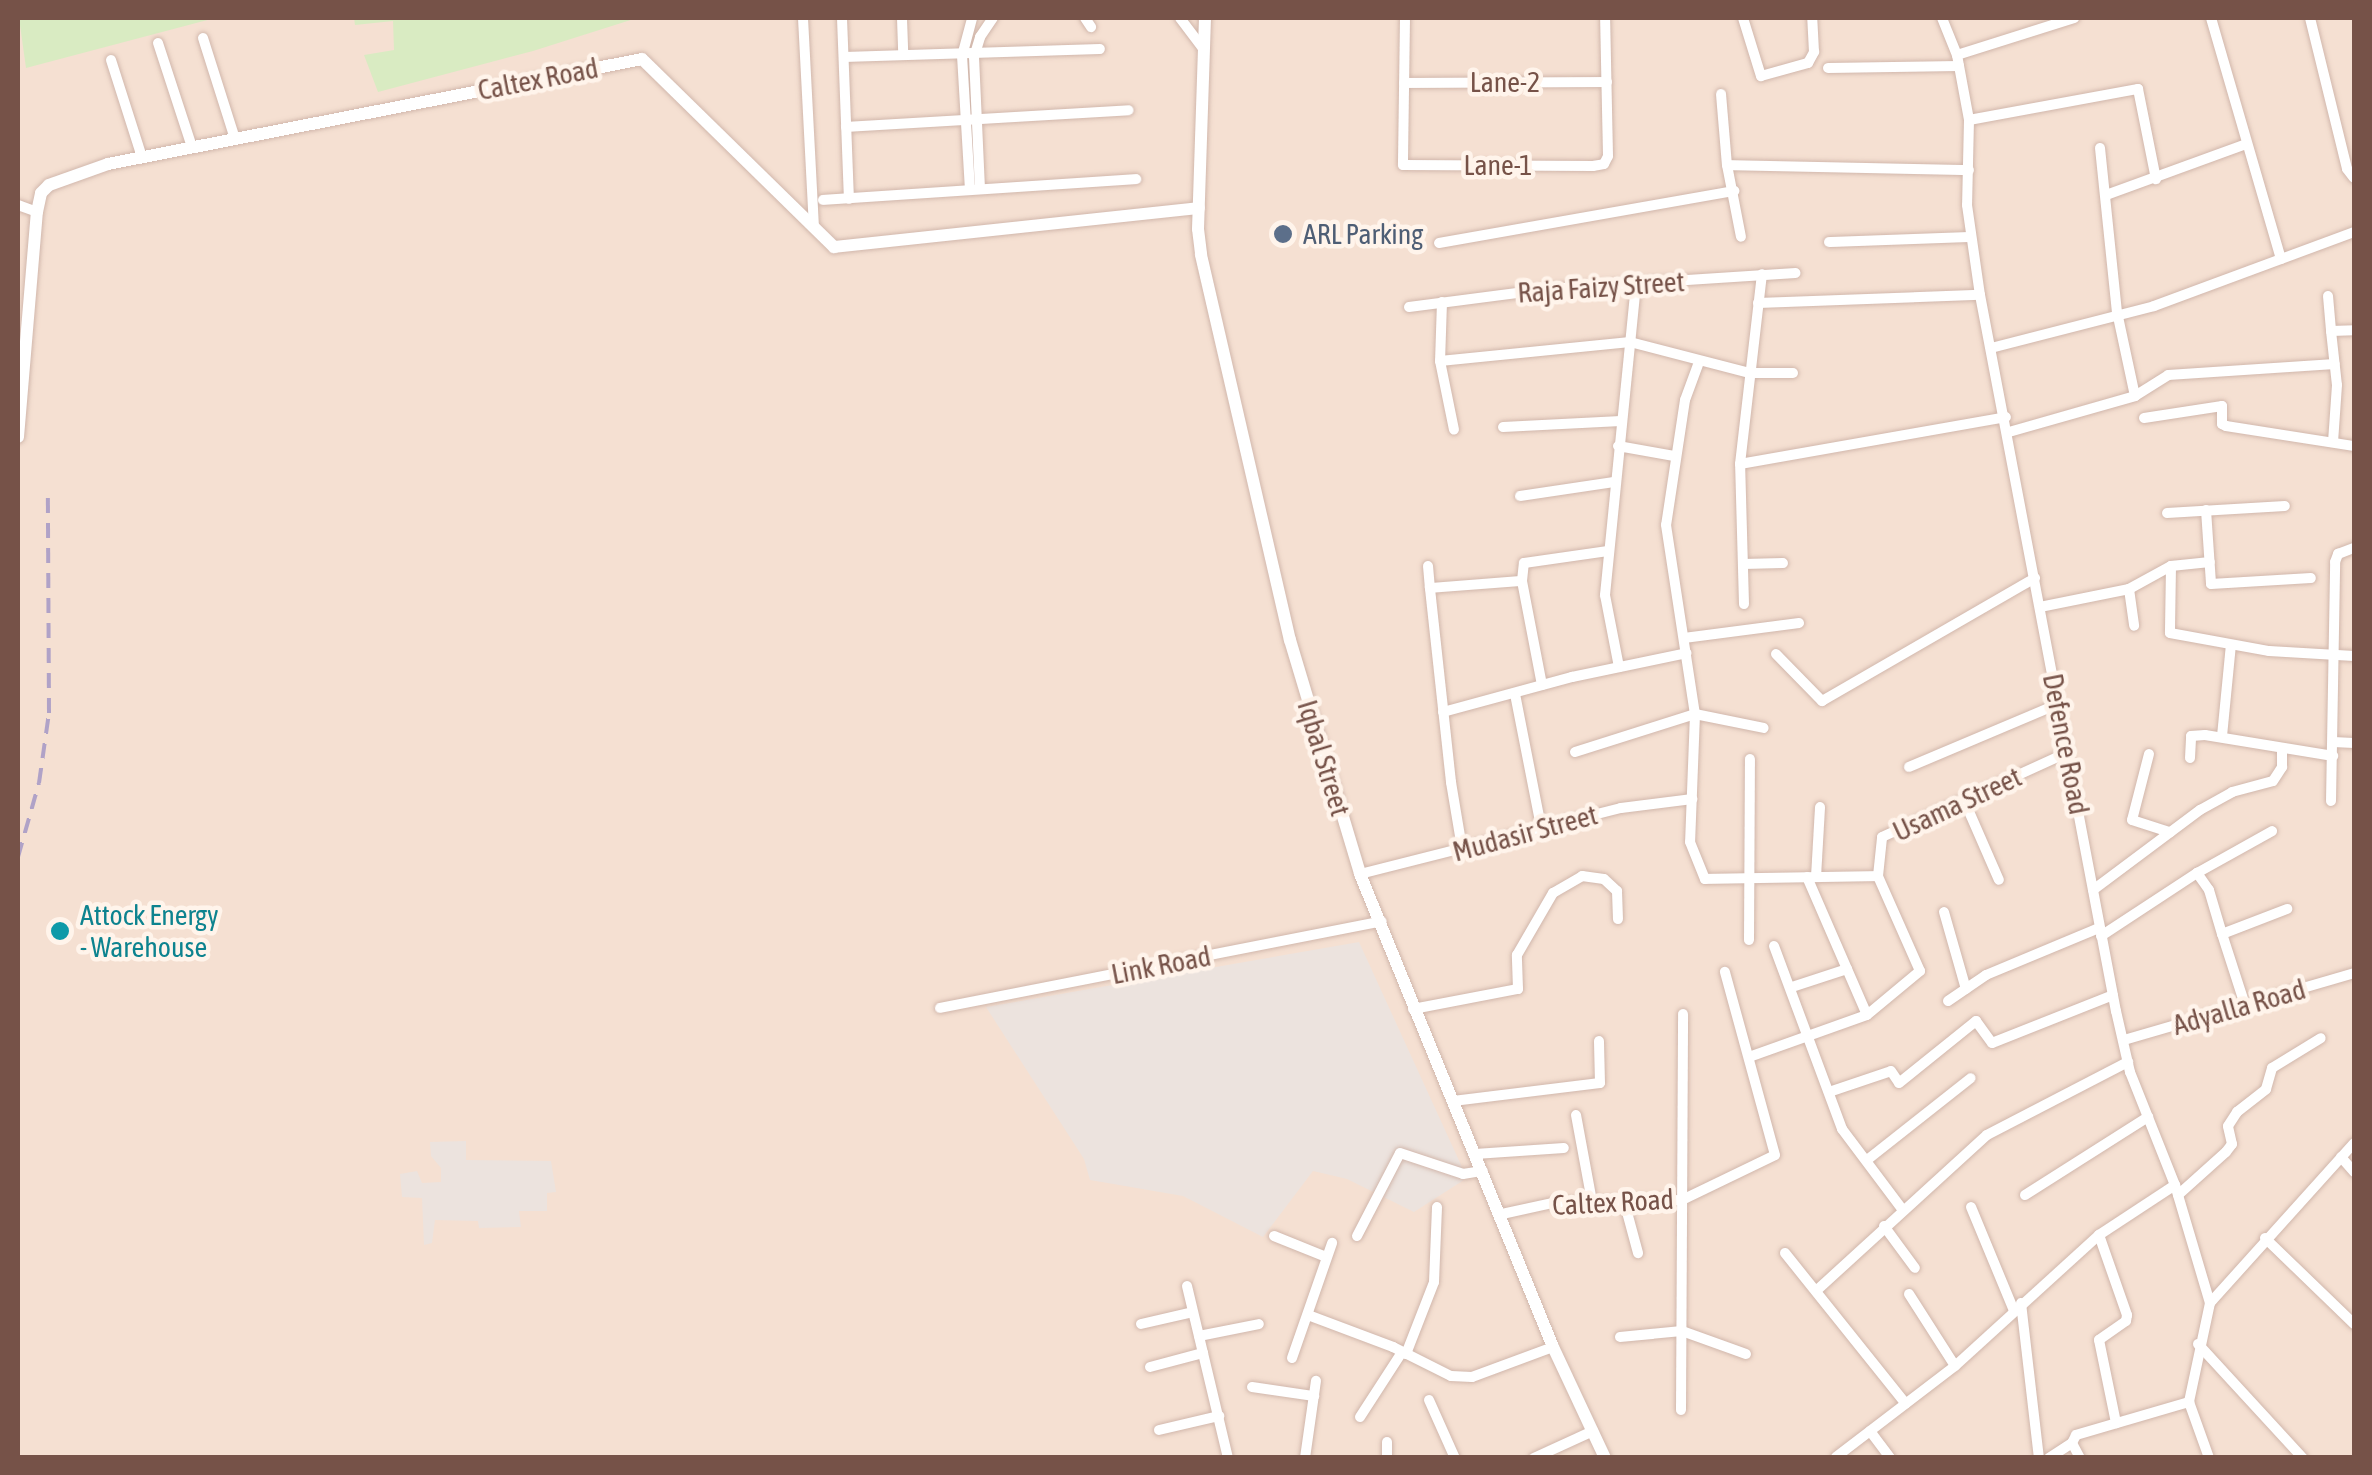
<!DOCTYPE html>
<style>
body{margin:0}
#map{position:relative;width:2372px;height:1475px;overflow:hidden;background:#fdefe4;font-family:"Asap Condensed",sans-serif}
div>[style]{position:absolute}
.residential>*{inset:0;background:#f5e0d2}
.industrial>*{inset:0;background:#ece3de}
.green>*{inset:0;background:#d9ebc2}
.roads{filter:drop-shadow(0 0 2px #d1b7ac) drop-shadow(0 0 2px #d1b7ac)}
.minor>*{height:10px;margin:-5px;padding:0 5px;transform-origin:5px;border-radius:5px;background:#fff}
.tertiary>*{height:12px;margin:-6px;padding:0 6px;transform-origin:6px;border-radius:6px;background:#fff}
.rail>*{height:4px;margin-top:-2px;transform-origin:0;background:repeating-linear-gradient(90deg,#b0a2c7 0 15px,transparent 0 25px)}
.dots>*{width:28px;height:28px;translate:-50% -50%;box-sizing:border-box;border:5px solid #fff4eb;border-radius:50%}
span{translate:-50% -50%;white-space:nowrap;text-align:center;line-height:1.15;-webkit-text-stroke:9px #fff4eb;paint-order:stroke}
.street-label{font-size:28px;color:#765248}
.service-label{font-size:28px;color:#4e5e75}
.left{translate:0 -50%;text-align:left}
.culture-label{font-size:28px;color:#0d838f}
.frame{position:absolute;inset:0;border:20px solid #765248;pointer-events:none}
</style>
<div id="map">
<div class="residential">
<div style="clip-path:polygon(18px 18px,2354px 18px,2354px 1457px,18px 1457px)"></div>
</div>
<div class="industrial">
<div style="clip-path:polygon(1359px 942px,1467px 1178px,1414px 1212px,1347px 1179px,1313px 1171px,1263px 1237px,1183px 1196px,1090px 1180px,1084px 1159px,986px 1007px)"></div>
<div style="clip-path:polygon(466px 1141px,466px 1160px,551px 1161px,556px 1192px,547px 1193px,547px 1211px,519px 1211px,521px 1227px,479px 1228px,478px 1221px,435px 1220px,432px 1243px,424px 1245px,422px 1198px,402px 1197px,400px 1174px,417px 1171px,422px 1183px,441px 1182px,441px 1168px,431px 1156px,430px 1142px)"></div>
</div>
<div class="green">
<div style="clip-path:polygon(19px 18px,215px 18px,26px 68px)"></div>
<div style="clip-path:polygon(354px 18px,637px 18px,533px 51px,378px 92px,364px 55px,394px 50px,393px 21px,355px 25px)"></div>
</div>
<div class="roads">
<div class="minor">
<div style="left:803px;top:18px;width:209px;rotate:87deg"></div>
<div style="left:842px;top:18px;width:181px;rotate:87.8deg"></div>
<div style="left:902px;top:18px;width:37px;rotate:88deg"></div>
<div style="left:1085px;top:18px;width:11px;rotate:56deg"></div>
<div style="left:1180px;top:18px;width:38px;rotate:53deg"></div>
<div style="left:1405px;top:18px;width:147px;rotate:90.8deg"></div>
<div style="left:1403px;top:165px;width:190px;rotate:0.3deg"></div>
<div style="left:1593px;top:166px;width:11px;rotate:-10deg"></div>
<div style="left:1604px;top:164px;width:9px;rotate:-63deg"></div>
<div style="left:1608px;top:156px;width:138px;rotate:-91.2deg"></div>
<div style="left:1743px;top:18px;width:61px;rotate:72.8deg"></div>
<div style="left:1761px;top:76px;width:49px;rotate:-15.5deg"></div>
<div style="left:1808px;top:63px;width:13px;rotate:-61deg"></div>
<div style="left:1814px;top:52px;width:34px;rotate:-93deg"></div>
<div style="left:1942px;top:18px;width:40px;rotate:68deg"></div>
<div style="left:1957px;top:55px;width:66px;rotate:79.5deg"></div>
<div style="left:1969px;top:120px;width:85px;rotate:91.3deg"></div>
<div style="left:1967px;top:205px;width:91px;rotate:81.8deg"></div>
<div style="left:1980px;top:295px;width:729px;rotate:79.25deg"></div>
<div style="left:2116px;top:1011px;width:63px;rotate:77.1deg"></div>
<div style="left:2130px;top:1072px;width:122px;rotate:68.3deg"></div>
<div style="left:2175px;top:1185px;width:123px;rotate:73.5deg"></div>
<div style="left:2210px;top:1303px;width:101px;rotate:102deg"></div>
<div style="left:2189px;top:1402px;width:59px;rotate:70.3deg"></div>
<div style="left:2211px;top:18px;width:251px;rotate:73.8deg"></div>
<div style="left:2310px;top:18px;width:155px;rotate:76.2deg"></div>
<div style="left:2347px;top:169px;width:11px;rotate:52deg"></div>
<div style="left:203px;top:38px;width:106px;rotate:72.4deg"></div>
<div style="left:158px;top:43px;width:109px;rotate:71.9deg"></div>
<div style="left:1957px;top:55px;width:123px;rotate:-17.5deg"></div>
<div style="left:844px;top:57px;width:256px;rotate:-1.8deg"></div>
<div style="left:111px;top:60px;width:102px;rotate:72.3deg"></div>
<div style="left:1828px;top:68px;width:131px;rotate:-0.9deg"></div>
<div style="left:1404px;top:83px;width:203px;rotate:-0.3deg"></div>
<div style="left:1721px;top:94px;width:71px;rotate:85.2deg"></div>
<div style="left:1727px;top:165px;width:242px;rotate:1.2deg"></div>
<div style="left:1969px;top:120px;width:172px;rotate:-10.4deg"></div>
<div style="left:2138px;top:89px;width:92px;rotate:78.7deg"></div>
<div style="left:846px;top:127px;width:283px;rotate:-3.4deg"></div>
<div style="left:2100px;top:148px;width:165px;rotate:84.1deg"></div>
<div style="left:2117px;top:312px;width:86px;rotate:77.9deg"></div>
<div style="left:1727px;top:165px;width:73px;rotate:79deg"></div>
<div style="left:980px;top:189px;width:132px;rotate:-92.6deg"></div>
<div style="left:974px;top:57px;width:21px;rotate:-73deg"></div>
<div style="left:980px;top:37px;width:23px;rotate:-56deg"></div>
<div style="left:970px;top:190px;width:134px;rotate:-93.4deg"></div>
<div style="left:962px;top:56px;width:39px;rotate:-75deg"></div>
<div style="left:2106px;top:195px;width:149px;rotate:-20deg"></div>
<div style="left:823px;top:200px;width:314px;rotate:-3.8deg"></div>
<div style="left:18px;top:205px;width:20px;rotate:20deg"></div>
<div style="left:1829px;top:242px;width:142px;rotate:-2deg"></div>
<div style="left:1439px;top:243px;width:300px;rotate:-10deg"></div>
<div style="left:2328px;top:296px;width:35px;rotate:85deg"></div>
<div style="left:2331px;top:331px;width:23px;rotate:-2deg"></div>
<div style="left:1442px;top:302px;width:59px;rotate:91.9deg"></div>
<div style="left:1440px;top:361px;width:70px;rotate:78.5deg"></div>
<div style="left:1758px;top:303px;width:222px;rotate:-2.1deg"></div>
<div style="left:1409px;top:307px;width:140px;rotate:-7.4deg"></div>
<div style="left:1548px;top:289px;width:248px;rotate:-3.7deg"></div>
<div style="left:2331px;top:331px;width:54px;rotate:83.7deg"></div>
<div style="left:2337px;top:385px;width:57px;rotate:94deg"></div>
<div style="left:1991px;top:348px;width:168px;rotate:-14.4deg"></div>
<div style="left:2154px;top:306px;width:213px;rotate:-20.3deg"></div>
<div style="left:1440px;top:361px;width:191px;rotate:-5.7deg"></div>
<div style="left:1630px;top:342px;width:124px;rotate:14.5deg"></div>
<div style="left:1750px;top:373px;width:43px"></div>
<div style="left:1699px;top:362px;width:40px;rotate:110.2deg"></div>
<div style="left:1685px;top:400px;width:126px;rotate:98.6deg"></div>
<div style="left:1666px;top:525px;width:191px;rotate:81.3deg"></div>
<div style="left:1695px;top:714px;width:128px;rotate:92.2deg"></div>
<div style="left:1690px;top:842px;width:40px;rotate:68deg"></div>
<div style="left:1705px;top:879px;width:173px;rotate:-1deg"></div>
<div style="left:2144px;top:418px;width:79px;rotate:-8.7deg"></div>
<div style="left:2222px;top:406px;width:18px;rotate:90deg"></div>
<div style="left:2222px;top:424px;width:4px;rotate:27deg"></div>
<div style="left:2226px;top:426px;width:130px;rotate:8.9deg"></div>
<div style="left:1503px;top:427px;width:118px;rotate:-2.9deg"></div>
<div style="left:2009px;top:432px;width:131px;rotate:-15.9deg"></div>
<div style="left:2135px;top:396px;width:39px;rotate:-32deg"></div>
<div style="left:2168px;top:375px;width:167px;rotate:-3.8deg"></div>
<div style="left:1618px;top:446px;width:57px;rotate:10.1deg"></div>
<div style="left:1740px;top:464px;width:270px;rotate:-10deg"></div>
<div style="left:1520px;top:496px;width:95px;rotate:-8.5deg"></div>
<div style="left:2206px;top:510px;width:74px;rotate:86.1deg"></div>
<div style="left:2211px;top:584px;width:100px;rotate:-3.4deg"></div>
<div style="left:2167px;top:513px;width:118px;rotate:-3.4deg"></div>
<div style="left:1743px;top:564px;width:40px;rotate:-1.4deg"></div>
<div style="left:1428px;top:566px;width:22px;rotate:85deg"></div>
<div style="left:2171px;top:566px;width:67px;rotate:90.9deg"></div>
<div style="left:2170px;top:633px;width:101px;rotate:10.3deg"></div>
<div style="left:2269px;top:651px;width:85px;rotate:3.4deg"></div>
<div style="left:2129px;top:589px;width:37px;rotate:82deg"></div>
<div style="left:1744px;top:604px;width:140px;rotate:-91.6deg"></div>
<div style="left:1740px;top:464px;width:191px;rotate:-83.4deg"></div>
<div style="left:2040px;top:607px;width:91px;rotate:-11.4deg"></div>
<div style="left:2129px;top:589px;width:48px;rotate:-28.7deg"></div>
<div style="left:2171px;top:566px;width:39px;rotate:-6deg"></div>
<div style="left:1684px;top:638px;width:116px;rotate:-7.4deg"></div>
<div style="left:1776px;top:654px;width:66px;rotate:45.6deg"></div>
<div style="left:1822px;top:701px;width:246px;rotate:-30deg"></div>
<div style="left:1619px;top:667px;width:73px;rotate:-101deg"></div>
<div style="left:1605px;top:595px;width:312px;rotate:-84.3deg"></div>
<div style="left:1542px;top:685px;width:106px;rotate:-100.9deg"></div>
<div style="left:1522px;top:581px;width:18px;rotate:-84deg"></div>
<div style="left:1524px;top:563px;width:85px;rotate:-8.1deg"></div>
<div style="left:1515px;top:694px;width:140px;rotate:78.9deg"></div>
<div style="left:1443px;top:712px;width:134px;rotate:-15.2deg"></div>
<div style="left:1572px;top:677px;width:117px;rotate:-11.8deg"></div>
<div style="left:2222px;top:736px;width:91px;rotate:-84.4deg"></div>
<div style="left:2333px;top:742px;width:21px;rotate:3deg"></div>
<div style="left:1575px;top:752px;width:126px;rotate:-17.6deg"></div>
<div style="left:1695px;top:714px;width:70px;rotate:11.5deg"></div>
<div style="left:2149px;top:754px;width:68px;rotate:104.4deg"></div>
<div style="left:2132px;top:820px;width:40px;rotate:18deg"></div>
<div style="left:2190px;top:758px;width:22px;rotate:-87deg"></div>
<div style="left:2191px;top:736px;width:14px;rotate:-4deg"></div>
<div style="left:2205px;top:735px;width:130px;rotate:9.3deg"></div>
<div style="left:1909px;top:767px;width:162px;rotate:-22.9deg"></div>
<div style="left:1964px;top:800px;width:87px;rotate:66.4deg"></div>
<div style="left:2331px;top:801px;width:239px;rotate:-89deg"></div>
<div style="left:2335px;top:562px;width:9px;rotate:-69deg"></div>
<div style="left:2338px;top:554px;width:17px;rotate:-21deg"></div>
<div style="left:1469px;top:848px;width:10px;rotate:-143deg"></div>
<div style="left:1461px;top:842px;width:61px;rotate:-99.5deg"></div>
<div style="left:1451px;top:782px;width:195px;rotate:-96.2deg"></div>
<div style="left:1430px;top:588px;width:92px;rotate:-4.4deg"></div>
<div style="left:1360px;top:874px;width:269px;rotate:-14.2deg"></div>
<div style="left:1621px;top:808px;width:72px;rotate:-7.2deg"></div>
<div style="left:1807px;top:877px;width:150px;rotate:66.5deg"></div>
<div style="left:1816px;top:877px;width:70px;rotate:-86.7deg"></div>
<div style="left:2093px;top:890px;width:134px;rotate:-36.8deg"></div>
<div style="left:2200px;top:810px;width:37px;rotate:-29deg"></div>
<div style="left:2232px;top:792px;width:42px;rotate:-15deg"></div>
<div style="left:2273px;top:781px;width:17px;rotate:-57deg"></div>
<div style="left:2282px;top:767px;width:17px;rotate:-90deg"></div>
<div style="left:1944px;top:912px;width:80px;rotate:74.1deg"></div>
<div style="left:2222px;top:934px;width:46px;rotate:-106.5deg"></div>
<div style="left:2209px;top:890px;width:21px;rotate:-125deg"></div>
<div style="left:2197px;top:873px;width:86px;rotate:-29.2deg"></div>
<div style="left:2101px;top:936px;width:115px;rotate:-33.3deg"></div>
<div style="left:1749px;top:940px;width:181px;rotate:-89.7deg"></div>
<div style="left:1774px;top:946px;width:195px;rotate:69.6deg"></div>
<div style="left:1842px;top:1129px;width:100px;rotate:53.1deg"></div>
<div style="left:1792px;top:987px;width:58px;rotate:-18.1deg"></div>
<div style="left:1948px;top:1001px;width:46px;rotate:-34.4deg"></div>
<div style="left:1986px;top:975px;width:122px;rotate:-22.6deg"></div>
<div style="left:2245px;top:1005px;width:75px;rotate:-107.9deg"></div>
<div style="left:2222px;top:934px;width:70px;rotate:-21deg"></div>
<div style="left:940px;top:1008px;width:450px;rotate:-11.1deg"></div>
<div style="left:1413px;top:1009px;width:107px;rotate:-10.8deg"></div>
<div style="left:1518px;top:989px;width:34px;rotate:-92deg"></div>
<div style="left:1517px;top:955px;width:72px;rotate:-59.9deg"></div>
<div style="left:1553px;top:893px;width:34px;rotate:-30deg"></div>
<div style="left:1582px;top:876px;width:22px;rotate:8deg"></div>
<div style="left:1604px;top:879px;width:18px;rotate:43deg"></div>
<div style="left:1617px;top:891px;width:28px;rotate:88deg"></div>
<div style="left:2124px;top:1040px;width:240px;rotate:-16.2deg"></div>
<div style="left:1749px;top:1057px;width:125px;rotate:-19.6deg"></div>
<div style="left:1867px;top:1015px;width:69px;rotate:-39.7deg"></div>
<div style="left:1920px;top:971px;width:104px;rotate:-113.9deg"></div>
<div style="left:1878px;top:876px;width:39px;rotate:-84deg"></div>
<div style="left:1882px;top:837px;width:202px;rotate:-24.5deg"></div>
<div style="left:1829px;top:1092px;width:65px;rotate:-18.7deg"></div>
<div style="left:1891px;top:1071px;width:14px;rotate:56deg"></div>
<div style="left:1899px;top:1083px;width:99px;rotate:-38.8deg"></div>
<div style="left:1976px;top:1021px;width:27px;rotate:54deg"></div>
<div style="left:1992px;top:1043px;width:130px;rotate:-21.6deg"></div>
<div style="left:1453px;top:1101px;width:148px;rotate:-7deg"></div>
<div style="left:1600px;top:1083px;width:42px;rotate:-91.4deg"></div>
<div style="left:1576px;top:1115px;width:87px;rotate:79.5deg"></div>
<div style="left:1475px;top:1154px;width:89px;rotate:-3.9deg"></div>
<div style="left:2341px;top:1157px;width:20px;rotate:49deg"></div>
<div style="left:1867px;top:1160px;width:132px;rotate:-38.3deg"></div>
<div style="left:2025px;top:1195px;width:146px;rotate:-32.4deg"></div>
<div style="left:2178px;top:1195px;width:64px;rotate:-41.9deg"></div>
<div style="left:2226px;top:1152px;width:10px;rotate:-53deg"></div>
<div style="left:2232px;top:1144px;width:18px;rotate:-103deg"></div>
<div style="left:2228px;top:1126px;width:17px;rotate:-57deg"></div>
<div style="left:2237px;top:1112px;width:37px;rotate:-38deg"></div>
<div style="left:2266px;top:1089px;width:22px;rotate:-74deg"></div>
<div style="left:2272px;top:1068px;width:57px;rotate:-31.5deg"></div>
<div style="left:1624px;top:1201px;width:54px;rotate:74.9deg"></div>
<div style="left:1971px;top:1207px;width:113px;rotate:67.5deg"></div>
<div style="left:1502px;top:1214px;width:51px;rotate:-12.4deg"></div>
<div style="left:1552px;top:1203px;width:130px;rotate:-1.3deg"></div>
<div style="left:1682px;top:1200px;width:103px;rotate:-25.8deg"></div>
<div style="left:1775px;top:1155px;width:190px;rotate:-105.3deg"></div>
<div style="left:1884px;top:1226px;width:52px;rotate:53.6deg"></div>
<div style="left:2099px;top:1235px;width:85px;rotate:70.7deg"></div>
<div style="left:2127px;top:1315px;width:6px;rotate:99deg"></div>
<div style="left:2126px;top:1321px;width:33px;rotate:145deg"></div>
<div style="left:2099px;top:1340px;width:85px;rotate:78.4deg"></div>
<div style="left:1274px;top:1236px;width:56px;rotate:22deg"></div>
<div style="left:1357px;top:1236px;width:93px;rotate:-62.6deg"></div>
<div style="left:1400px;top:1153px;width:66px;rotate:18.4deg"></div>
<div style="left:1463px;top:1174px;width:20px;rotate:-9deg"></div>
<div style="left:2265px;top:1238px;width:124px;rotate:44deg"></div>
<div style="left:1785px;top:1253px;width:193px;rotate:51.3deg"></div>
<div style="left:1187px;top:1286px;width:177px;rotate:76.6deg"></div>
<div style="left:1816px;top:1291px;width:231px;rotate:-42.4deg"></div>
<div style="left:1987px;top:1135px;width:159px;rotate:-27.4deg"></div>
<div style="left:1909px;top:1294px;width:85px;rotate:57.4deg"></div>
<div style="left:2021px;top:1303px;width:156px;rotate:83.4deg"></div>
<div style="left:2210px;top:1303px;width:215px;rotate:-48deg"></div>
<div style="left:1308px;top:1315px;width:91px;rotate:20.6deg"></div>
<div style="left:1393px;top:1347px;width:65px;rotate:26.6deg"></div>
<div style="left:1451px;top:1376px;width:21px;rotate:3deg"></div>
<div style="left:1472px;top:1377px;width:86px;rotate:-20.3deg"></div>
<div style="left:1141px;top:1324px;width:53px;rotate:-13deg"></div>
<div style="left:1199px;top:1336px;width:61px;rotate:-11.3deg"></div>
<div style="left:1620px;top:1337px;width:62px;rotate:-5.5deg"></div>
<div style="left:1682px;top:1331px;width:68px;rotate:19.8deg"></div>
<div style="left:2198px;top:1344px;width:155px;rotate:47.4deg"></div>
<div style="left:1406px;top:1354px;width:77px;rotate:-68.7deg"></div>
<div style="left:1434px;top:1282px;width:75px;rotate:-87.7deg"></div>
<div style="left:1292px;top:1358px;width:122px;rotate:-70.8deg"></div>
<div style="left:1150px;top:1367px;width:55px;rotate:-14.8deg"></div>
<div style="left:1252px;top:1387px;width:63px;rotate:8.3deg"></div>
<div style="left:1429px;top:1400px;width:64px;rotate:65.9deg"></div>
<div style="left:1681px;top:1410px;width:396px;rotate:-89.7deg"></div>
<div style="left:1360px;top:1417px;width:77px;rotate:-57.1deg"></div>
<div style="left:1159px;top:1430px;width:62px;rotate:-13.1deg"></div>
<div style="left:1870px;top:1431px;width:34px;rotate:53deg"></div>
<div style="left:1836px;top:1457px;width:150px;rotate:-37.4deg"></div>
<div style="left:1955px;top:1366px;width:195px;rotate:-42.3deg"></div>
<div style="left:2099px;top:1235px;width:91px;rotate:-33.3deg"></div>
<div style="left:1305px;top:1458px;width:78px;rotate:-81.9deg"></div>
<div style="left:1387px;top:1458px;width:16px;rotate:-90deg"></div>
<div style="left:1534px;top:1458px;width:65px;rotate:-24.6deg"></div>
<div style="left:2049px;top:1458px;width:27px;rotate:-33deg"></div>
<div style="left:2080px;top:1458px;width:17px;rotate:-118deg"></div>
<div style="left:2072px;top:1443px;width:9px;rotate:-63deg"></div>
<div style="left:2076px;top:1435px;width:118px;rotate:-16.3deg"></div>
</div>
<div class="tertiary">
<div style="left:1205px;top:18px;width:211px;rotate:91.9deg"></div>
<div style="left:1198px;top:229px;width:26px;rotate:83deg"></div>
<div style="left:1201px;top:255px;width:395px;rotate:77deg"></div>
<div style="left:1290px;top:640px;width:244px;rotate:73.3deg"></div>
<div style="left:1360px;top:874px;width:511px;rotate:67.8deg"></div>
<div style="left:1553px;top:1347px;width:123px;rotate:64.9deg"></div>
<div style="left:18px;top:437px;width:226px;rotate:-85.2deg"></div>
<div style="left:37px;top:212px;width:19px;rotate:-78deg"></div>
<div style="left:41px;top:193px;width:11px;rotate:-45deg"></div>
<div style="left:49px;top:185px;width:63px;rotate:-19.6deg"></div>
<div style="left:108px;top:164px;width:544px;rotate:-11.12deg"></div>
<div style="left:642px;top:59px;width:269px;rotate:44.4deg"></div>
<div style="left:834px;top:247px;width:367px;rotate:-6.1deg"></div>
</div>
</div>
<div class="rail">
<div style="left:18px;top:857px;width:77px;rotate:-74.2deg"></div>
<div style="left:39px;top:783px;width:71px;rotate:-81.9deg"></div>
<div style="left:49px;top:713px;width:220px;rotate:-90.3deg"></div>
</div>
<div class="dots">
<div style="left:1283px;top:234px;background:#5c6f8a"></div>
<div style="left:60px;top:931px;background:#0f9aa8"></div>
</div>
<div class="street-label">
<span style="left:538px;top:79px;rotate:-11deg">Caltex Road</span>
<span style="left:1505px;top:82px">Lane-2</span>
<span style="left:1498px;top:165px">Lane-1</span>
<span style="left:1601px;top:287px;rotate:-4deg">Raja Faizy Street</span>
<span style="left:2066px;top:744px;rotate:79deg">Defence Road</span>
<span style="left:1324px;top:758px;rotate:73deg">Iqbal Street</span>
<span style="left:1957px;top:804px;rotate:-25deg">Usama Street</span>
<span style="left:1525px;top:833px;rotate:-15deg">Mudasir Street</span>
<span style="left:1161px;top:965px;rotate:-11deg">Link Road</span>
<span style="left:2239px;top:1007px;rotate:-16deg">Adyalla Road</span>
<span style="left:1613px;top:1202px;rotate:-3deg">Caltex Road</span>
</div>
<div class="service-label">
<span class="left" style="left:1303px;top:234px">ARL Parking</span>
</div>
<div class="culture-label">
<span class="left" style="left:80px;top:931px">Attock Energy<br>- Warehouse</span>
</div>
<div class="frame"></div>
</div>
